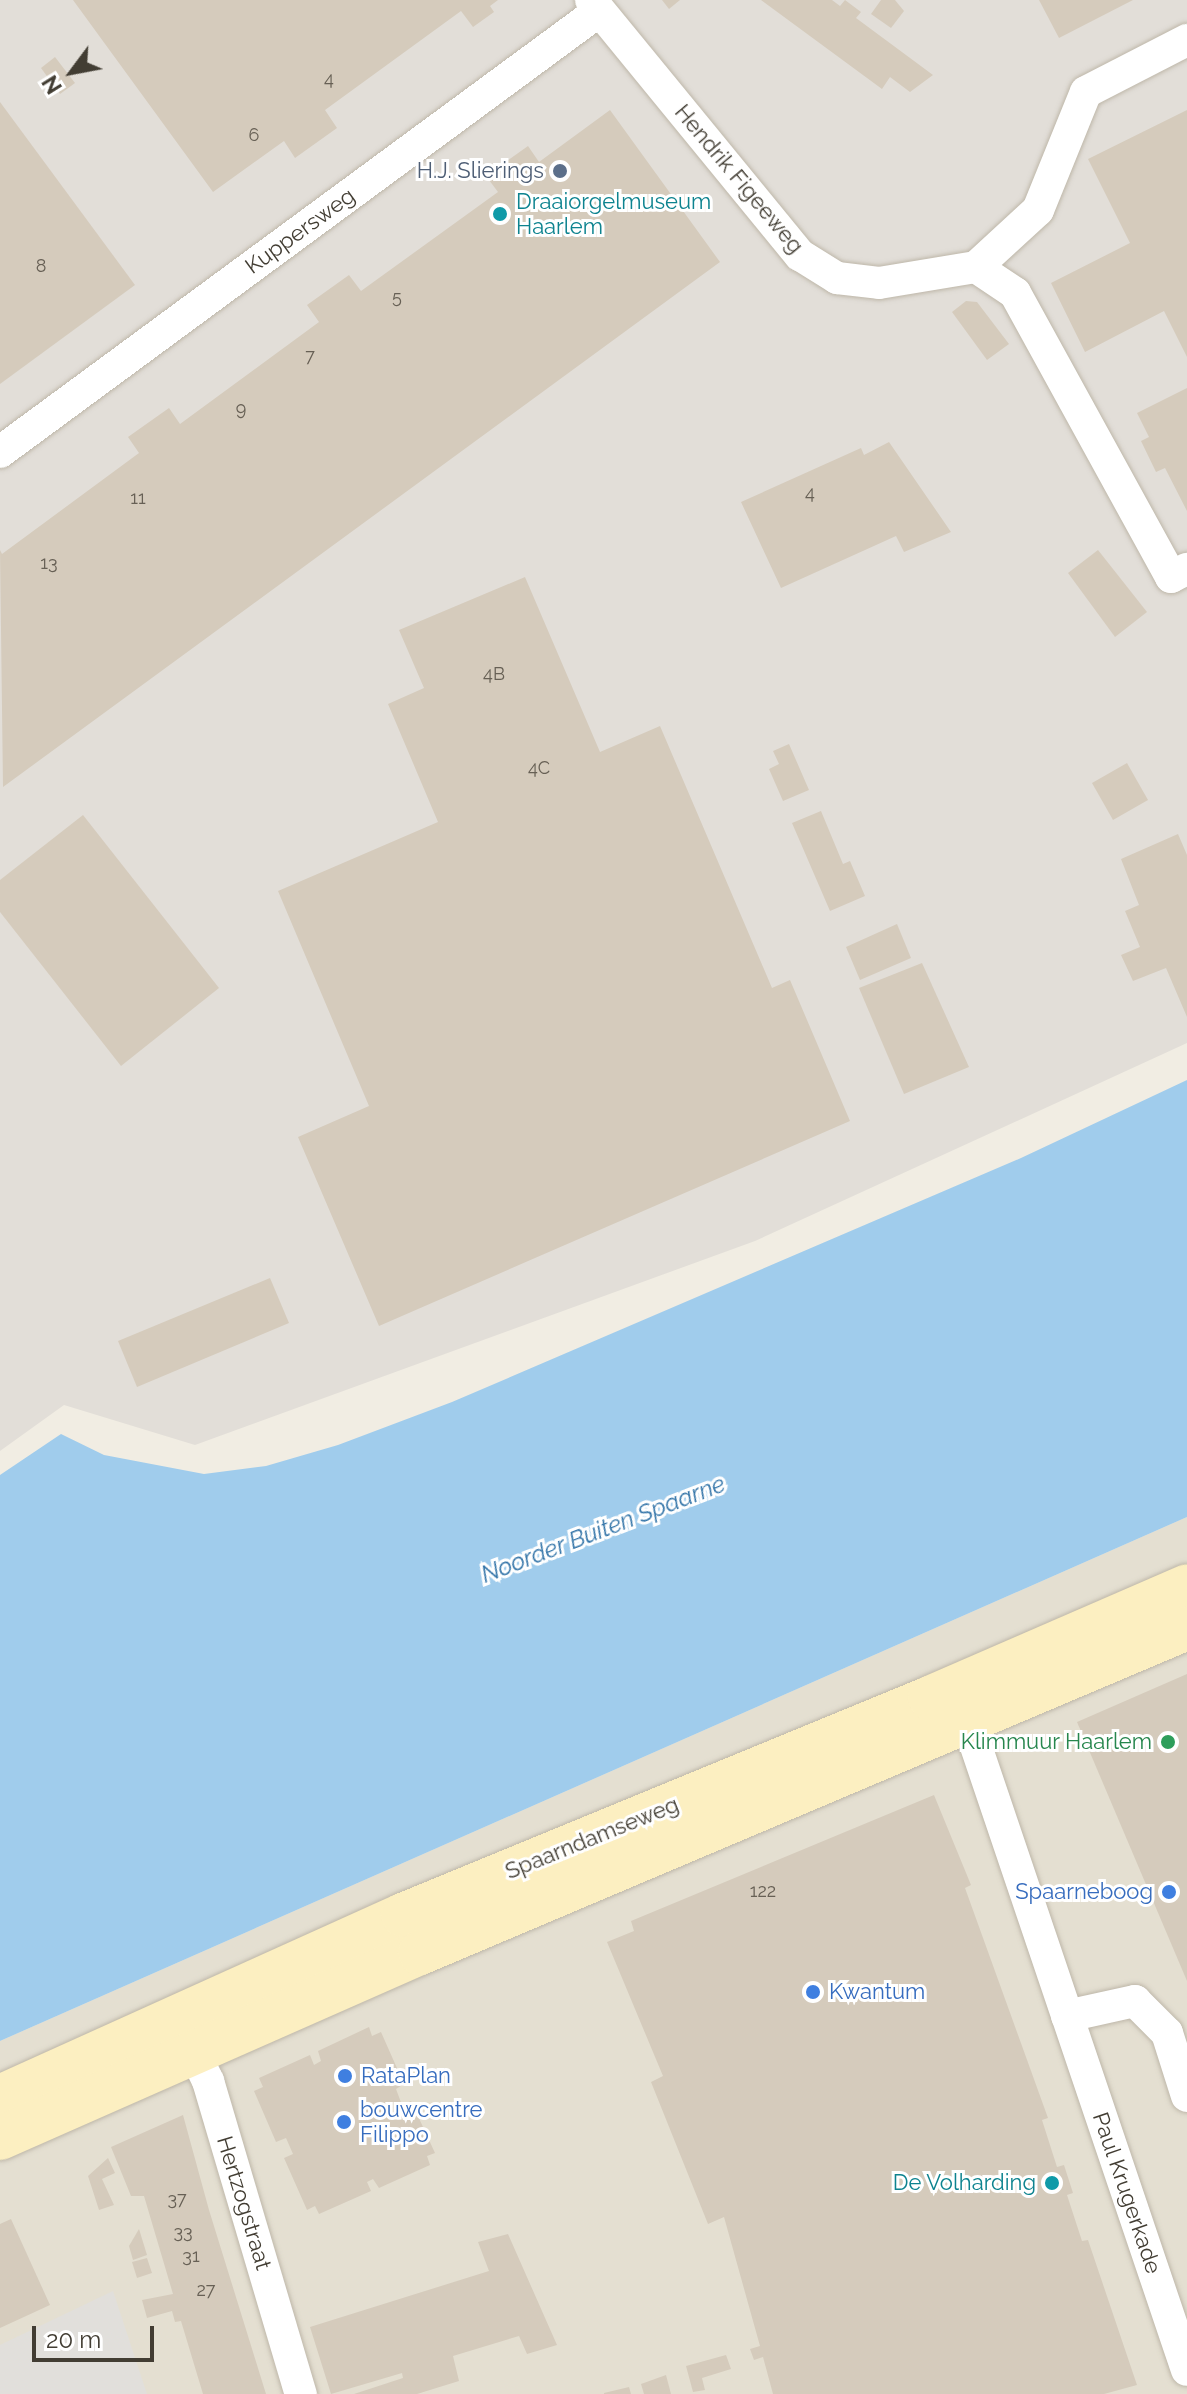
<!DOCTYPE html>
<style>
body{margin:0}
#map{position:relative;width:1187px;height:2394px;overflow:hidden;background:#f1ede3;font-family:Raleway,sans-serif}
div>[style]{position:absolute}
.residential>*{inset:0;background:#e4dfd1}
.industrial>*{inset:0;background:#e2ded8}
.parking>*{inset:0;background:#e1dfdb}
.water>*{inset:0;background:#a0ccec}
.building>*{inset:0;background:#d5cbbc}
.roads{filter:drop-shadow(0 0 2px #beb7a9) drop-shadow(0 0 2px #beb7a9)}
.street>*{height:32px;margin:-16px;padding:0 16px;transform-origin:16px;border-radius:16px;background:#fff}
.secondary>*{height:44px;margin:-22px;padding:0 22px;transform-origin:22px;border-radius:22px;background:#fcefc1}
.dots>*{width:22px;height:22px;translate:-50% -50%;box-sizing:border-box;border:4px solid #fff;border-radius:50%}
span{translate:-50% -50%;white-space:nowrap;text-align:center;line-height:1.15;-webkit-text-stroke:6px #fff;paint-order:stroke}
.number-label{font-size:18px;color:#676055}
.number-label span{-webkit-text-stroke-width:0}
.service-label{font-size:22px;color:#4e5e75}
.right{translate:-100% -50%;text-align:right}
.street-label{font-size:22px;color:#423d33}
.culture-label{font-size:22px;color:#0d838f}
.left{translate:0 -50%;text-align:left}
.leisure-label{font-size:22px;color:#27864d}
.shop-label{font-size:22px;color:#366cbe}
.water-label{font-size:24px;color:#3274a8;font-style:italic}
.north{position:absolute;left:32px;top:32px;width:80px;height:80px;-webkit-text-stroke:6px #fff;paint-order:stroke;rotate:238deg;font-size:22px;font-weight:700;line-height:32px;text-align:center;color:#423d33}
.north::after{content:'';display:block;margin:auto;width:28px;height:36px;background:#423d33;clip-path:polygon(50% 0,100% 100%,50% 72%,0 100%)}
.scale{position:absolute;left:32px;top:2326px;width:122px;height:36px;box-sizing:border-box;border:4px solid #423d33;border-top:0;padding-left:10px;font-size:24px;line-height:28px;white-space:nowrap;color:#423d33;-webkit-text-stroke:6px #fff;paint-order:stroke}
</style>
<div id="map">
<div class="residential">
<div style="clip-path:polygon(1187px 1517px,1187px 2394px,0 2394px,0 2041px)"></div>
</div>
<div class="industrial">
<div style="clip-path:polygon(0 0,1187px 0,1187px 1043px,755px 1241px,195px 1445px,64px 1405px,0 1451px)"></div>
</div>
<div class="parking">
<div style="clip-path:polygon(113px 2291px,147px 2394px,0 2394px,0 2345px)"></div>
</div>
<div class="water">
<div style="clip-path:polygon(1187px 1080px,1187px 1517px,0 2041px,0 1475px,61px 1434px,104px 1455px,204px 1474px,266px 1466px,338px 1445px,452px 1402px,1021px 1158px)"></div>
</div>
<div class="building">
<div style="clip-path:polygon(73px 0,498px 0,490px 6px,494px 12px,473px 27px,461px 11px,325px 110px,337px 128px,295px 158px,284px 141px,213px 192px)"></div>
<div style="clip-path:polygon(662px 0,680px 0,669px 9px)"></div>
<div style="clip-path:polygon(761px 0,832px 0,840px 6px,845px 0,861px 12px,856px 18px,933px 75px,910px 92px,890px 77px,882px 89px)"></div>
<div style="clip-path:polygon(881px 0,895px 0,904px 11px,891px 28px,871px 14px)"></div>
<div style="clip-path:polygon(1039px 0,1133px 0,1059px 38px)"></div>
<div style="clip-path:polygon(55px 57px,75px 83px,60px 94px,41px 68px)"></div>
<div style="clip-path:polygon(0 102px,135px 285px,0 384px)"></div>
<div style="clip-path:polygon(610px 110px,720px 262px,3px 787px,0 550px,2px 554px,139px 453px,128px 437px,169px 408px,180px 424px,319px 322px,307px 305px,349px 275px,361px 291px,498px 192px,486px 176px,528px 146px,539px 162px)"></div>
<div style="clip-path:polygon(1187px 110px,1187px 357px,1164px 311px,1085px 352px,1051px 283px,1130px 243px,1088px 159px)"></div>
<div style="clip-path:polygon(966px 301px,977px 302px,1009px 344px,987px 360px,952px 312px)"></div>
<div style="clip-path:polygon(1187px 388px,1187px 511px,1165px 468px,1156px 472px,1141px 441px,1149px 437px,1137px 413px)"></div>
<div style="clip-path:polygon(889px 442px,951px 532px,904px 552px,896px 536px,781px 588px,741px 502px,861px 448px,864px 455px)"></div>
<div style="clip-path:polygon(1098px 550px,1147px 612px,1115px 637px,1068px 573px)"></div>
<div style="clip-path:polygon(525px 577px,600px 752px,660px 726px,772px 988px,790px 980px,850px 1121px,379px 1326px,298px 1137px,369px 1106px,278px 891px,438px 822px,388px 704px,424px 688px,399px 630px)"></div>
<div style="clip-path:polygon(789px 744px,809px 790px,783px 801px,769px 769px,779px 764px,773px 751px)"></div>
<div style="clip-path:polygon(1127px 763px,1148px 800px,1113px 820px,1092px 783px)"></div>
<div style="clip-path:polygon(821px 811px,843px 864px,850px 861px,865px 896px,830px 911px,792px 823px)"></div>
<div style="clip-path:polygon(83px 815px,219px 988px,121px 1066px,0 912px,0 880px)"></div>
<div style="clip-path:polygon(1178px 834px,1187px 855px,1187px 1017px,1166px 968px,1133px 981px,1121px 955px,1140px 947px,1125px 911px,1139px 905px,1121px 859px)"></div>
<div style="clip-path:polygon(897px 924px,911px 958px,860px 980px,846px 947px)"></div>
<div style="clip-path:polygon(922px 963px,969px 1067px,904px 1094px,859px 988px)"></div>
<div style="clip-path:polygon(270px 1278px,289px 1323px,137px 1387px,118px 1341px)"></div>
<div style="clip-path:polygon(1187px 1674px,1187px 1981px,1077px 1722px)"></div>
<div style="clip-path:polygon(934px 1795px,971px 1885px,965px 1888px,1048px 2118px,1042px 2120px,1057px 2167px,1064px 2165px,1073px 2193px,1067px 2195px,1082px 2241px,1088px 2240px,1137px 2385px,1104px 2394px,773px 2394px,763px 2357px,754px 2360px,750px 2349px,760px 2346px,724px 2217px,708px 2224px,651px 2082px,663px 2076px,607px 1942px,634px 1931px,631px 1921px)"></div>
<div style="clip-path:polygon(369px 2027px,372px 2036px,381px 2032px,404px 2084px,396px 2089px,402px 2105px,411px 2101px,435px 2153px,427px 2156px,430px 2165px,379px 2188px,373px 2179px,367px 2182px,371px 2191px,319px 2214px,315px 2206px,307px 2210px,284px 2158px,293px 2154px,286px 2138px,276px 2142px,254px 2091px,263px 2087px,259px 2078px,310px 2055px,314px 2065px,321px 2061px,318px 2051px)"></div>
<div style="clip-path:polygon(183px 2115px,209px 2210px,266px 2394px,203px 2394px,181px 2321px,175px 2322px,172px 2311px,147px 2318px,142px 2300px,173px 2294px,144px 2196px,131px 2196px,111px 2147px)"></div>
<div style="clip-path:polygon(108px 2158px,115px 2173px,102px 2179px,114px 2205px,99px 2210px,88px 2176px)"></div>
<div style="clip-path:polygon(11px 2219px,50px 2305px,0 2328px,0 2224px)"></div>
<div style="clip-path:polygon(139px 2229px,147px 2255px,133px 2260px,129px 2246px)"></div>
<div style="clip-path:polygon(508px 2234px,557px 2345px,527px 2354px,519px 2336px,453px 2356px,459px 2381px,417px 2394px,354px 2394px,403px 2378px,402px 2373px,331px 2394px,310px 2327px,489px 2271px,478px 2242px)"></div>
<div style="clip-path:polygon(147px 2258px,152px 2273px,137px 2278px,132px 2262px)"></div>
<div style="clip-path:polygon(726px 2355px,731px 2369px,702px 2378px,705px 2390px,693px 2392px,686px 2366px)"></div>
<div style="clip-path:polygon(666px 2375px,671px 2394px,644px 2394px,641px 2384px)"></div>
<div style="clip-path:polygon(629px 2387px,631px 2394px,604px 2394px,604px 2393px)"></div>
</div>
<div class="roads">
<div class="street">
<div style="left:591px;top:0;width:330px;rotate:50.7deg"></div>
<div style="left:800px;top:255px;width:44px;rotate:31.9deg"></div>
<div style="left:837px;top:278px;width:42px;rotate:6.8deg"></div>
<div style="left:879px;top:283px;width:98px;rotate:-9.4deg"></div>
<div style="left:976px;top:267px;width:47px;rotate:33.7deg"></div>
<div style="left:1015px;top:293px;width:324px;rotate:61.2deg"></div>
<div style="left:1171px;top:577px;width:18px;rotate:-27deg"></div>
<div style="left:976px;top:267px;width:84px;rotate:-42.6deg"></div>
<div style="left:1038px;top:210px;width:127px;rotate:-67.9deg"></div>
<div style="left:1086px;top:92px;width:114px;rotate:-27.2deg"></div>
<div style="left:0;top:452px;width:744px;rotate:-36.36deg"></div>
<div style="left:961px;top:1702px;width:705px;rotate:71.31deg"></div>
<div style="left:1067px;top:2016px;width:70px;rotate:-12.4deg"></div>
<div style="left:1135px;top:2001px;width:45px;rotate:45deg"></div>
<div style="left:1167px;top:2033px;width:66px;rotate:72.4deg"></div>
<div style="left:184px;top:2032px;width:55px;rotate:63.9deg"></div>
<div style="left:208px;top:2081px;width:327px;rotate:73.5deg"></div>
</div>
<div class="secondary">
<div style="left:0;top:2097px;width:442px;rotate:-24.3deg"></div>
<div style="left:403px;top:1915px;width:570px;rotate:-22.38deg"></div>
<div style="left:930px;top:1698px;width:280px;rotate:-23.5deg"></div>
<div style="left:0;top:2138px;width:459px;rotate:-23.8deg"></div>
<div style="left:420px;top:1953px;width:833px;rotate:-22.96deg"></div>
</div>
</div>
<div class="dots">
<div style="left:560px;top:171px;background:#5c6f8a"></div>
<div style="left:500px;top:214px;background:#0f9aa8"></div>
<div style="left:1168px;top:1742px;background:#2e9e5b"></div>
<div style="left:1169px;top:1892px;background:#3f7fe0"></div>
<div style="left:813px;top:1992px;background:#3f7fe0"></div>
<div style="left:345px;top:2076px;background:#3f7fe0"></div>
<div style="left:344px;top:2122px;background:#3f7fe0"></div>
<div style="left:1052px;top:2183px;background:#0f9aa8"></div>
</div>
<div class="number-label">
<span style="left:329px;top:79px">4</span>
<span style="left:254px;top:135px">6</span>
<span style="left:41px;top:266px">8</span>
<span style="left:397px;top:297px">5</span>
<span style="left:310px;top:356px">7</span>
<span style="left:241px;top:409px">9</span>
<span style="left:810px;top:493px">4</span>
<span style="left:138px;top:498px">11</span>
<span style="left:49px;top:563px">13</span>
<span style="left:494px;top:674px">4B</span>
<span style="left:539px;top:768px">4C</span>
<span style="left:763px;top:1891px">122</span>
<span style="left:177px;top:2199px">37</span>
<span style="left:183px;top:2232px">33</span>
<span style="left:191px;top:2256px">31</span>
<span style="left:206px;top:2290px">27</span>
</div>
<div class="service-label">
<span class="right" style="left:544px;top:171px">H.J. Slierings</span>
</div>
<div class="street-label">
<span style="left:739px;top:179px;rotate:50deg">Hendrik Figeeweg</span>
<span style="left:300px;top:231px;rotate:-36deg">Kuppersweg</span>
<span style="left:592px;top:1838px;rotate:-22deg">Spaarndamseweg</span>
<span style="left:1127px;top:2193px;rotate:71deg">Paul Krugerkade</span>
<span style="left:244px;top:2203px;rotate:73deg">Hertzogstraat</span>
</div>
<div class="culture-label">
<span class="left" style="left:516px;top:214px">Draaiorgelmuseum<br>Haarlem</span>
<span class="right" style="left:1036px;top:2183px">De Volharding</span>
</div>
<div class="leisure-label">
<span class="right" style="left:1152px;top:1742px">Klimmuur Haarlem</span>
</div>
<div class="shop-label">
<span class="right" style="left:1153px;top:1892px">Spaarneboog</span>
<span class="left" style="left:829px;top:1992px">Kwantum</span>
<span class="left" style="left:361px;top:2076px">RataPlan</span>
<span class="left" style="left:360px;top:2122px">bouwcentre<br>Filippo</span>
</div>
<div class="water-label">
<span style="left:603px;top:1529px;rotate:-21deg">Noorder Buiten Spaarne</span>
</div>
<div class="north">N</div>
<div class="scale">20 m</div>
</div>
